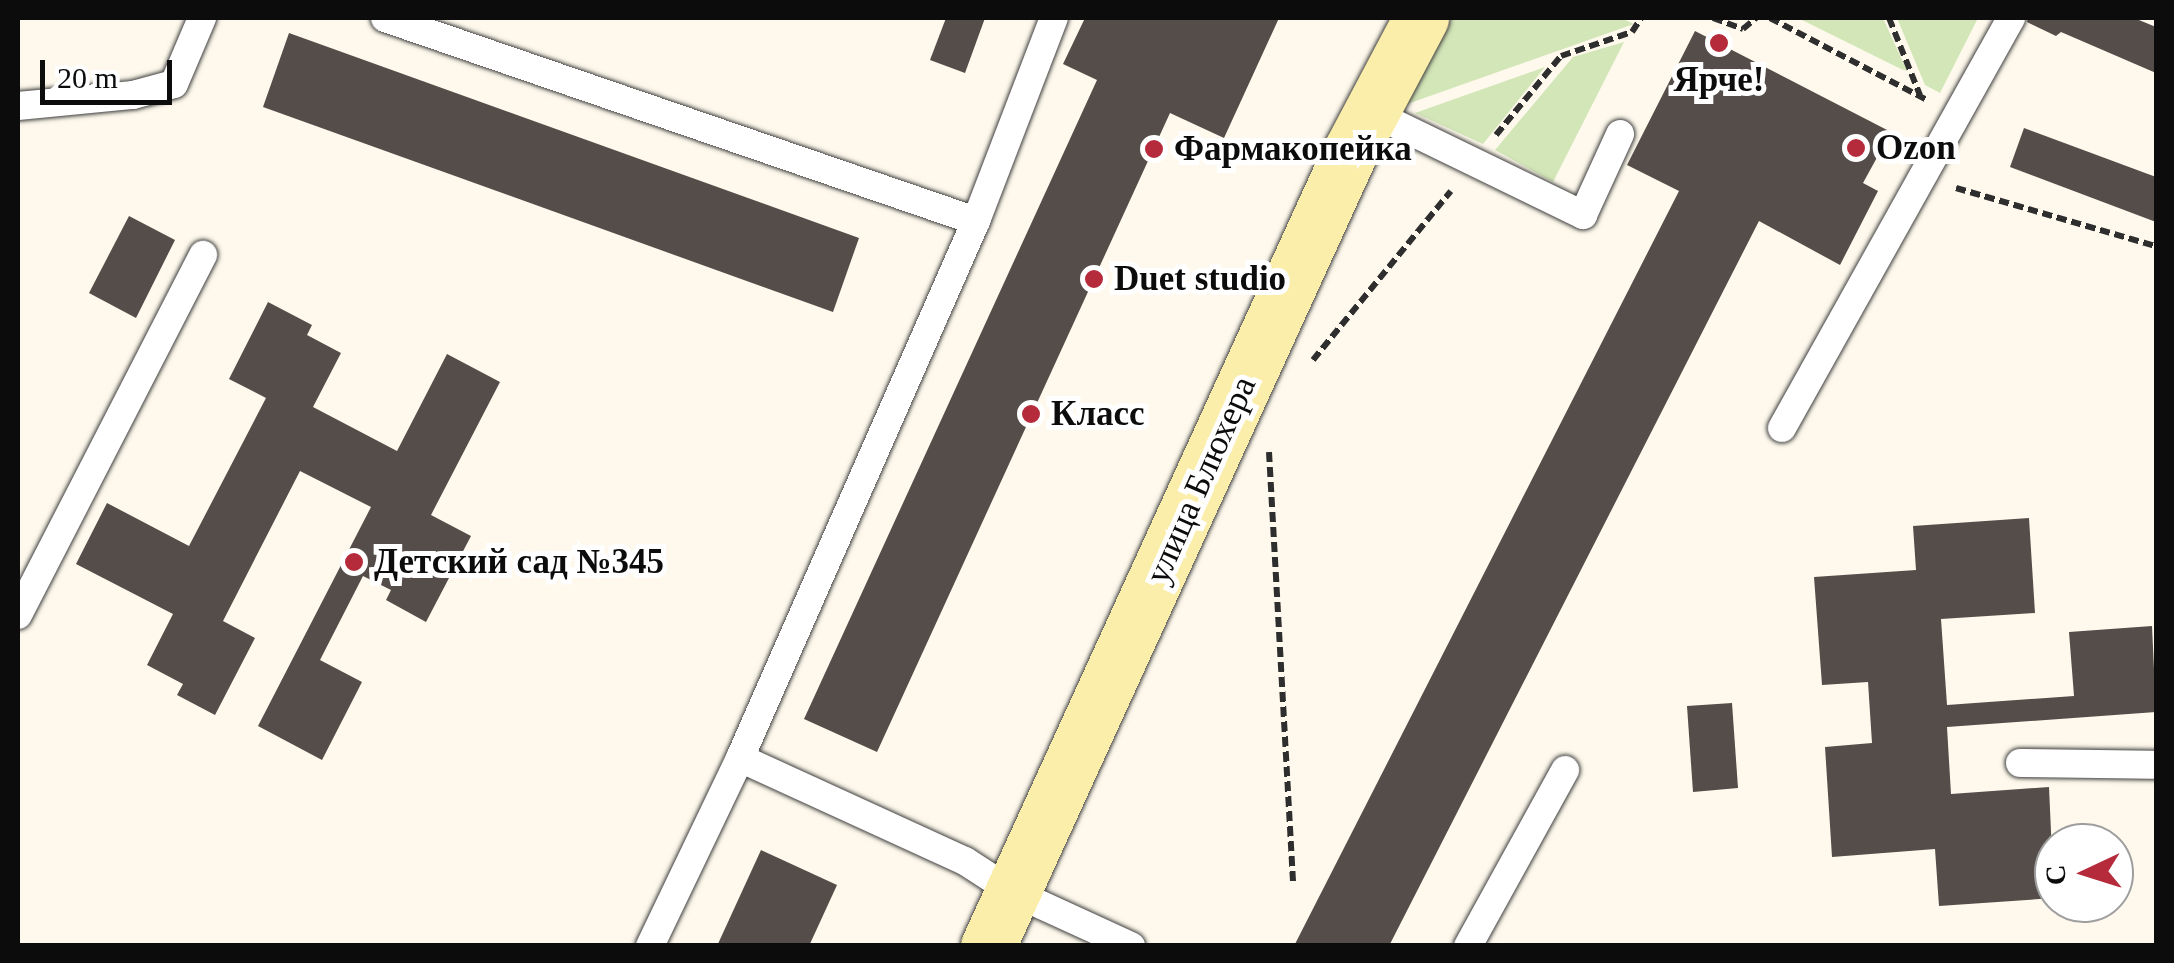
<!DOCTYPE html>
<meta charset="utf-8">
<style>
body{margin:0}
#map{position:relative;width:2174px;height:963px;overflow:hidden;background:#fef9ec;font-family:"Times New Roman",serif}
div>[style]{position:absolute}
.green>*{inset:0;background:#d3e6b8}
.building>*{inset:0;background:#544d49}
.path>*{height:6px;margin-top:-3px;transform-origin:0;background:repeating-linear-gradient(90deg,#2e2e2e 0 10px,transparent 0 15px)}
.roads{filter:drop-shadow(0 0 2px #3f3f3f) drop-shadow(0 0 2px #3f3f3f)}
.lane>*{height:28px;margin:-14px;padding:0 14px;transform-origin:14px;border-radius:14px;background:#fff}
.secondary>*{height:55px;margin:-27.5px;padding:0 27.5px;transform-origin:27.5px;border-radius:27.5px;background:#fbedaa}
.dots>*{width:28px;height:28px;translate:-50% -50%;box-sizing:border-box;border:5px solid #fff;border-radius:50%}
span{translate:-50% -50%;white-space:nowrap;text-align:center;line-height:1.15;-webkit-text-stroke:10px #fff;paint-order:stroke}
.poi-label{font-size:35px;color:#0c0c0c;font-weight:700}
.left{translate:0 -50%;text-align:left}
.street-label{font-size:35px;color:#0c0c0c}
.frame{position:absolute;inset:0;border:20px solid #0c0c0c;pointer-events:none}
.north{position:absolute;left:2034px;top:823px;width:100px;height:100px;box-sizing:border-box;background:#fff;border:2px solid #9e9e9e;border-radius:50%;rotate:266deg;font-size:28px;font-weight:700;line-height:40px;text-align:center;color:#0c0c0c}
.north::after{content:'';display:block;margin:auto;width:35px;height:45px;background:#b52b3b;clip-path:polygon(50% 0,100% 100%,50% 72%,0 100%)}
.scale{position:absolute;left:40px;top:60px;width:132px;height:45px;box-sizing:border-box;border:5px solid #0c0c0c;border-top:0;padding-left:12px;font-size:30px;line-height:35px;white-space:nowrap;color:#0c0c0c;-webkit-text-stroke:8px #fff;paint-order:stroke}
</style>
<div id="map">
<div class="green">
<div style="clip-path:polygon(1452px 18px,1621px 18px,1634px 24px,1396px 108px)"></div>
<div style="clip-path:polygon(1798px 18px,1883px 18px,1907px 71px,1901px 69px)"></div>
<div style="clip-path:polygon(1897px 18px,1978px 18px,1940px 93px,1925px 85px)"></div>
<div style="clip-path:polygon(1624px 42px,1553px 182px,1495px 150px,1573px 57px)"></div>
<div style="clip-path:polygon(1545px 67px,1483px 144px,1415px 113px)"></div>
</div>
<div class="building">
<div style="clip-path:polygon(946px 18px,985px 18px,965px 73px,930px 60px)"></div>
<div style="clip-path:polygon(1085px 18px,1279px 18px,1224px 138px,1170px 113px,877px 752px,804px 719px,1097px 80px,1063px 64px)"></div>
<div style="clip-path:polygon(2028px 18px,2134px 18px,2156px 27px,2156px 73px,2061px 32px,2056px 36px,2027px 22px)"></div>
<div style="clip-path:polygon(1695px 31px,1891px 132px,1863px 183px,1878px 191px,1840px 265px,1759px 221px,1389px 946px,1294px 946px,1679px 191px,1627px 165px)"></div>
<div style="clip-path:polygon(289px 33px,859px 238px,833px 312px,263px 107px)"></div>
<div style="clip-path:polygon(2024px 128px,2156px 177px,2156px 222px,2010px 167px)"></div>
<div style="clip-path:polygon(129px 216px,175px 240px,136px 318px,89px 293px)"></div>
<div style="clip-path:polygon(268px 302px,312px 325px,307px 335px,341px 353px,313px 407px,397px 451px,447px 354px,500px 382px,431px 515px,471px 536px,426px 622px,386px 600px,391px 590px,363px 576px,320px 660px,362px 682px,322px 760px,258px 726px,371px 507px,300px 471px,223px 621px,255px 638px,215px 715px,177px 695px,183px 684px,147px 665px,173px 614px,76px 564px,107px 503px,189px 546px,266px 398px,229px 379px)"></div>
<div style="clip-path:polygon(2029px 518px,2035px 613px,1941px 619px,1947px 705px,2074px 696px,2069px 632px,2152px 626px,2156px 712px,1947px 727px,1951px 794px,2049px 787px,2054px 898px,1939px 906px,1935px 849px,1832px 857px,1825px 747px,1872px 743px,1868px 682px,1822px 685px,1814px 577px,1916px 570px,1913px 526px)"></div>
<div style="clip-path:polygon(1732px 703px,1738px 788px,1693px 792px,1687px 706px)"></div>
<div style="clip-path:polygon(761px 850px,837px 885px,809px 946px,717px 946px)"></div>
</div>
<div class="path">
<div style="left:1713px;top:18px;width:32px;rotate:20deg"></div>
<div style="left:1743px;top:29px;width:17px;rotate:-40deg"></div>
<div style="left:1770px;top:18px;width:179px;rotate:27.6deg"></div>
<div style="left:1889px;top:18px;width:83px;rotate:68.1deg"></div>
<div style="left:1496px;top:135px;width:102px;rotate:-50.6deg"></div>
<div style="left:1561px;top:56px;width:75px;rotate:-18.7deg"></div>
<div style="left:1632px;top:32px;width:17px;rotate:-57deg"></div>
<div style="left:1956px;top:188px;width:208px;rotate:16.2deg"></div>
<div style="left:1313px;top:360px;width:218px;rotate:-50.8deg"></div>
<div style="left:1269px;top:452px;width:430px;rotate:86.8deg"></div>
</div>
<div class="roads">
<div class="lane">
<div style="left:385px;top:18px;width:625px;rotate:18.96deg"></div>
<div style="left:18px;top:106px;width:116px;rotate:-5.5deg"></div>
<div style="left:133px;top:95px;width:42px;rotate:-15deg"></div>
<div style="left:174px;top:84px;width:72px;rotate:-67deg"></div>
<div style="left:1371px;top:112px;width:236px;rotate:25.9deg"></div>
<div style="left:1583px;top:215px;width:89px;rotate:-65.4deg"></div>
<div style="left:1782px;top:428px;width:470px;rotate:-60.8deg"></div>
<div style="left:18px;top:615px;width:405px;rotate:-62.8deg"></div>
<div style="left:740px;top:758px;width:247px;rotate:24.6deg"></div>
<div style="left:965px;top:861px;width:57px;rotate:32.9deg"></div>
<div style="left:1013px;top:892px;width:130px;rotate:24.6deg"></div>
<div style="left:2020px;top:763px;width:136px;rotate:0.8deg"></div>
<div style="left:650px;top:946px;width:208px;rotate:-64.4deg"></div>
<div style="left:740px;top:758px;width:587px;rotate:-66.28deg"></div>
<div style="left:976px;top:221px;width:217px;rotate:-69deg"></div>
<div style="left:1468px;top:946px;width:201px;rotate:-61.1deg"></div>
</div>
<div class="secondary">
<div style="left:988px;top:946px;width:873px;rotate:-65.49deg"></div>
<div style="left:1350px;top:152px;width:152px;rotate:-62.1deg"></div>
</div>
</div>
<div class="dots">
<div style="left:1719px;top:43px;background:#b52b3b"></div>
<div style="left:1856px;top:148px;background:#b52b3b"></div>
<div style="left:1154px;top:149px;background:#b52b3b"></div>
<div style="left:1094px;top:279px;background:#b52b3b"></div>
<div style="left:1031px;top:414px;background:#b52b3b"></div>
<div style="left:354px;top:562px;background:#b52b3b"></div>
</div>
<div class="poi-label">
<span style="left:1719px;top:80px">Ярче!</span>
<span class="left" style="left:1876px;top:148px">Ozon</span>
<span class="left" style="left:1174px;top:149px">Фармакопейка</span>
<span class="left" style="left:1114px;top:279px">Duet studio</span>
<span class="left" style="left:1051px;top:414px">Класс</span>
<span class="left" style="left:374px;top:562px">Детский сад №345</span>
</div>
<div class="street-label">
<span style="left:1201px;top:480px;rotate:-66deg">улица Блюхера</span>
</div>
<div class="frame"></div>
<div class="north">С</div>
<div class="scale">20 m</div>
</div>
